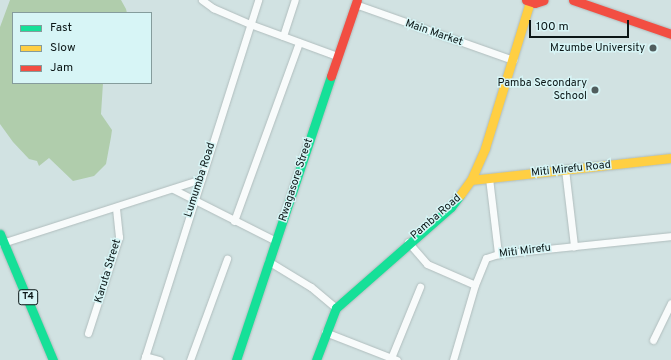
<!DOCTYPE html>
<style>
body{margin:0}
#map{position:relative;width:671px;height:360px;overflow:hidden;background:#d1e2e2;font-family:Overpass,sans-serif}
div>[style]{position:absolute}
.green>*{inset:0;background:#b0cdac}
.roads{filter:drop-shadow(0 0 1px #b0bdbd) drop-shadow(0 0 1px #b0bdbd)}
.street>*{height:7px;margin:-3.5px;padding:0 3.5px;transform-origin:3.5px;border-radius:3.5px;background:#f8fbfb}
.fast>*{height:9px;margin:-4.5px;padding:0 4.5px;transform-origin:4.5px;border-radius:4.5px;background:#16e098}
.slow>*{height:9px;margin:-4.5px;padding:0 4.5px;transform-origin:4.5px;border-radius:4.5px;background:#ffcf43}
.jam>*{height:9px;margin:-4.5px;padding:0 4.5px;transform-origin:4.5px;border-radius:4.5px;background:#f24e42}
.dots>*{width:11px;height:11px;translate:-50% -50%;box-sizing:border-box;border:2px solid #d7f5f6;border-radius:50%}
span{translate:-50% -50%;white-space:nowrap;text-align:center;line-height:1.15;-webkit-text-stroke:3px #d7f5f6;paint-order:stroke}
.shield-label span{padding:1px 3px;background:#d7f5f6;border:1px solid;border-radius:3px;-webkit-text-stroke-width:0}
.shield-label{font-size:10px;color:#0b1616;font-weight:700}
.street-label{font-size:11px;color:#0b1616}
.poi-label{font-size:11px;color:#0b1616}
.right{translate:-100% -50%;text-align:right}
.legend{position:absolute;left:12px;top:12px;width:140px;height:72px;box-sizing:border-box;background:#d7f5f6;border:1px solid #859c9c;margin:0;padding:5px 7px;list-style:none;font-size:12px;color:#0b1616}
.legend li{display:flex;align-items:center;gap:8px;height:20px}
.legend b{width:20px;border:1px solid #859c9c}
.scale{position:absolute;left:529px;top:20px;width:100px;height:18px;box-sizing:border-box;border:2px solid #0b1616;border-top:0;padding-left:5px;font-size:12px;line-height:14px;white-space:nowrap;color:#0b1616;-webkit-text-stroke:3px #d7f5f6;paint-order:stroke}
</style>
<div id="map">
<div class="green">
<div style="clip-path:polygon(10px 0,121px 0,126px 9px,127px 13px,13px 13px,13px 83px,103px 83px,101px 114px,112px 130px,111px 137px,106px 164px,94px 176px,73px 181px,49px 158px,39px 166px,37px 161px,29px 159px,13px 142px,0 124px,0 27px)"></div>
</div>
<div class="roads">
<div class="street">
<div style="left:202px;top:0;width:14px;rotate:36deg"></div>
<div style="left:213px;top:8px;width:40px;rotate:23.4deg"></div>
<div style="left:250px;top:24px;width:93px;rotate:20.2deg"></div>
<div style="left:355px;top:4px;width:168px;rotate:19.5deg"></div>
<div style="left:283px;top:36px;width:38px;rotate:-72deg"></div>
<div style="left:565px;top:169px;width:78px;rotate:83.3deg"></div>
<div style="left:489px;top:178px;width:77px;rotate:83.2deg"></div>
<div style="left:173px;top:189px;width:115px;rotate:26.8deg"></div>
<div style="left:234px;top:221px;width:190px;rotate:-70deg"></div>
<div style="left:408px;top:242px;width:29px;rotate:49deg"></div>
<div style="left:427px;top:264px;width:52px;rotate:23.6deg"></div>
<div style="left:2px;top:243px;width:209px;rotate:-17.8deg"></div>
<div style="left:268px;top:261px;width:50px;rotate:31.2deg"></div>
<div style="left:311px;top:287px;width:33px;rotate:40deg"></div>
<div style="left:325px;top:332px;width:77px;rotate:21.3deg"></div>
<div style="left:88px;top:333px;width:101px;rotate:-72.1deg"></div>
<div style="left:119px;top:237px;width:29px;rotate:-96deg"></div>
<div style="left:653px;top:340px;width:41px;rotate:-64.1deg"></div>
<div style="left:145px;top:356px;width:15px;rotate:16deg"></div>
<div style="left:391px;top:358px;width:77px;rotate:-67.8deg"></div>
<div style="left:144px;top:360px;width:378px;rotate:-72.4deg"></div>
<div style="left:190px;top:360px;width:108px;rotate:-69.9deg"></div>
<div style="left:453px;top:360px;width:78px;rotate:-73.7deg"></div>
<div style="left:475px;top:285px;width:29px;rotate:-68deg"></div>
<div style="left:486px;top:258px;width:13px;rotate:-18deg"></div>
<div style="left:498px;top:254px;width:174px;rotate:-5.9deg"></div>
</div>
<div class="fast">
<div style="left:0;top:234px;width:137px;rotate:67.2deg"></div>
<div style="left:236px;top:360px;width:299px;rotate:-71.5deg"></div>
<div style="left:316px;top:360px;width:56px;rotate:-69deg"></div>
<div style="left:336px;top:308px;width:153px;rotate:-41.3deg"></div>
<div style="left:451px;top:207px;width:15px;rotate:-53deg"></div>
</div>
<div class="slow">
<div style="left:471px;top:180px;width:201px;rotate:-6.3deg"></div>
<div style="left:460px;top:195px;width:19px;rotate:-54deg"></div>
<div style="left:471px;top:180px;width:35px;rotate:-66deg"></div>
<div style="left:485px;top:148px;width:153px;rotate:-72.9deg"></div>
</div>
<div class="jam">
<div style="left:526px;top:0;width:9px;rotate:18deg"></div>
<div style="left:535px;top:3px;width:9px;rotate:-18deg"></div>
<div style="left:573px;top:0;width:104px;rotate:19.1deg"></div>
<div style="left:331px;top:76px;width:80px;rotate:-71.1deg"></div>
</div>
</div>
<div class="dots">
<div style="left:653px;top:48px;background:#505d5d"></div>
<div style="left:595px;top:90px;background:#505d5d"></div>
</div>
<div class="shield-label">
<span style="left:28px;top:297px">T4</span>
</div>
<div class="street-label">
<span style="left:434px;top:33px;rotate:19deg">Main Market</span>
<span style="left:571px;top:169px;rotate:-6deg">Miti Mirefu Road</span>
<span style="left:200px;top:180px;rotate:-72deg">Lumumba Road</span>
<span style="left:296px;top:180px;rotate:-72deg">Rwagasore Street</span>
<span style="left:436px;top:217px;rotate:-41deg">Pamba Road</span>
<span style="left:525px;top:251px;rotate:-7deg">Miti Mirefu</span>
<span style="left:108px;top:271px;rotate:-73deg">Karuta Street</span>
</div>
<div class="poi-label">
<span class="right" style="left:645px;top:48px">Mzumbe University</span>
<span class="right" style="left:587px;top:90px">Pamba Secondary<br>School</span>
</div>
<ul class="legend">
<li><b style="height:5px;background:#16e098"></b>Fast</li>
<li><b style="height:5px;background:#ffcf43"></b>Slow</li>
<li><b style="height:5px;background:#f24e42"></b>Jam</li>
</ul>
<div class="scale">100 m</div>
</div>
